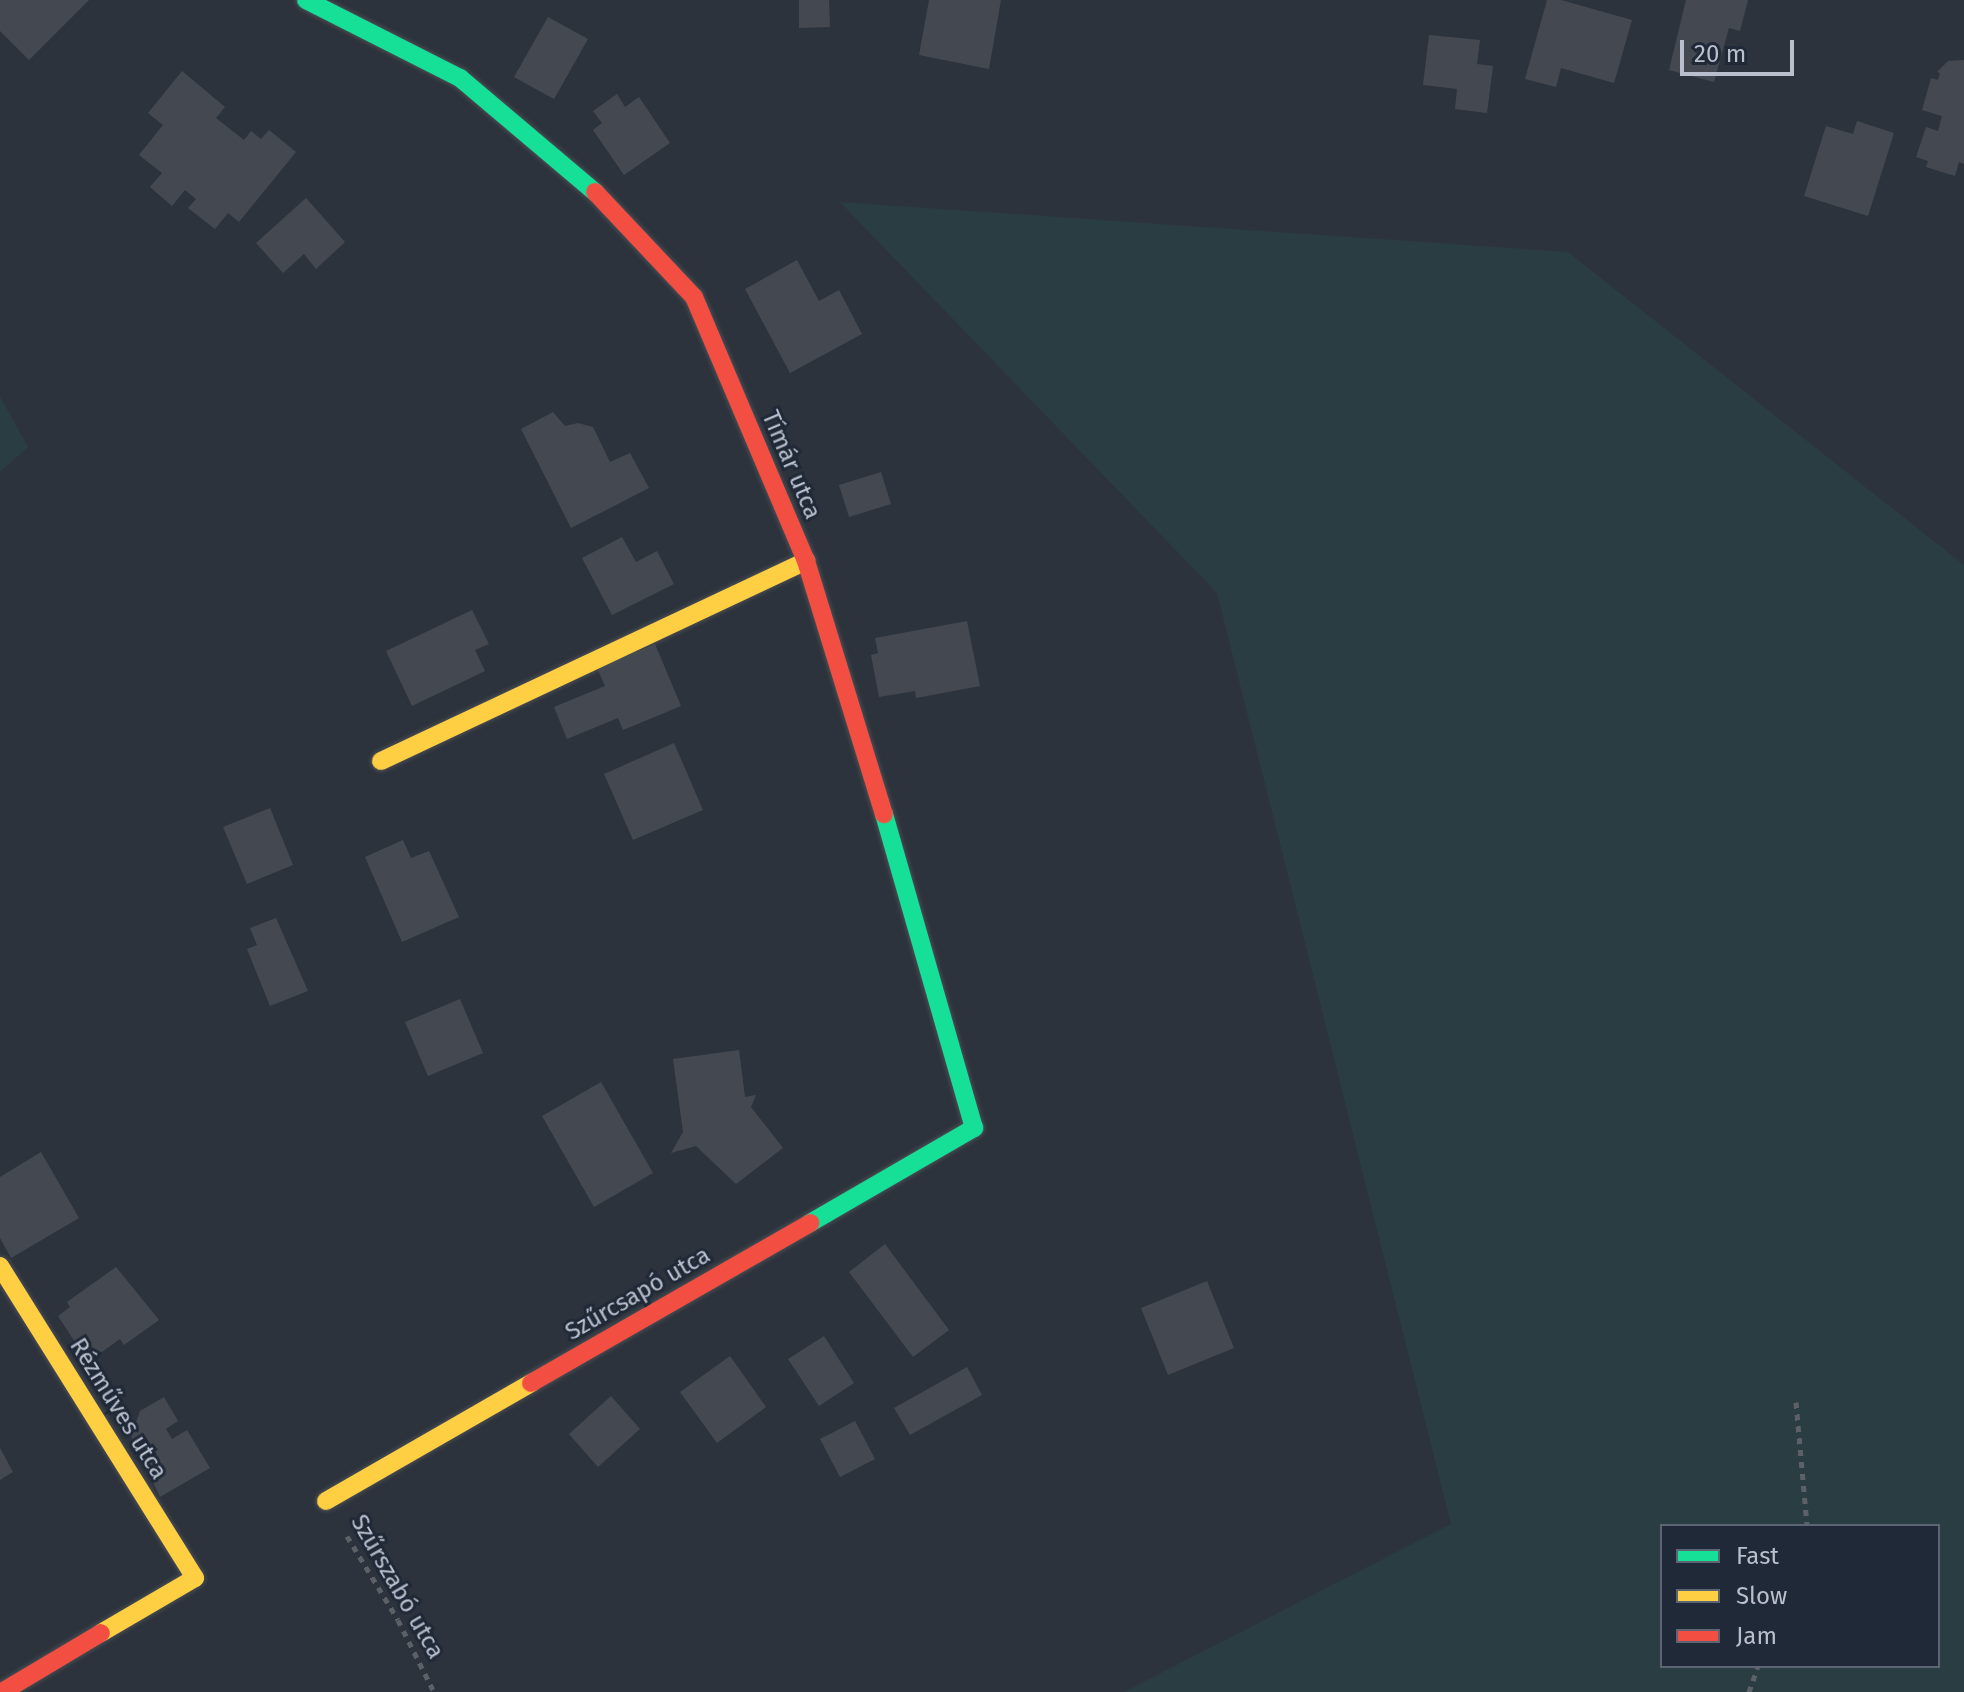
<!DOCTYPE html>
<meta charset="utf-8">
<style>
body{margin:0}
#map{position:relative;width:1964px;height:1692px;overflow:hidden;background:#2d333c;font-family:"Fira Sans",sans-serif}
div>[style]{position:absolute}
.green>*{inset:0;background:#2a3d42}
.building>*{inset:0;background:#444951}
.path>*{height:5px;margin-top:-2.5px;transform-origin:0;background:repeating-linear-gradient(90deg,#5b6167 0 6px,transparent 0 12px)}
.roads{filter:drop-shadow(0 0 2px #4a4e54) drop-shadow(0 0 2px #4a4e54)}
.fast>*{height:18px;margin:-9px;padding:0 9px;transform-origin:9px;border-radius:9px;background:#16e098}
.slow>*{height:18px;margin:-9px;padding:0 9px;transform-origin:9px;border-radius:9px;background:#ffcf43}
.jam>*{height:18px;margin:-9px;padding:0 9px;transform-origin:9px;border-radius:9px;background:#f24e42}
span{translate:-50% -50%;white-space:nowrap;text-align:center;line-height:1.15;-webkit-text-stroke:6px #202937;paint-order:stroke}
.street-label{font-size:24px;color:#b9bfcc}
.legend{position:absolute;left:1660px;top:1524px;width:280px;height:144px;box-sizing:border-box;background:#202937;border:2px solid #5d6573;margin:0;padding:10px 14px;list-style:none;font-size:24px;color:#b9bfcc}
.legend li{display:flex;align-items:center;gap:16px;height:40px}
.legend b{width:40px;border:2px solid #5d6573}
.scale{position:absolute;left:1680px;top:40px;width:114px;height:36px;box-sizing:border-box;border:4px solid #b9bfcc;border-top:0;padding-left:10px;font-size:24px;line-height:28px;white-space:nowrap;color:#b9bfcc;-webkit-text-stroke:6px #202937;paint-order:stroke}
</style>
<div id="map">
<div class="green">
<div style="clip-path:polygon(evenodd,840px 202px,1568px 252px,1964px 565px,1964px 1692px,1124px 1692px,1451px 1524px,1217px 593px,840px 202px,1938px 1526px,1938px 1666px,1662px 1666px,1662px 1526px,1938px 1526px)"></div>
<div style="clip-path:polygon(0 396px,28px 447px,0 472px)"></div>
</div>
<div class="building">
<div style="clip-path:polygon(0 0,89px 0,29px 60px,0 31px)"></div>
<div style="clip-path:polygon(799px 0,829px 0,830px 27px,799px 28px)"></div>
<div style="clip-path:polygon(929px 0,1001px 0,989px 69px,919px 55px)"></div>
<div style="clip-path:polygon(1547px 0,1561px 0,1632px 20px,1614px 83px,1561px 68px,1556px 87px,1525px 79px)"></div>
<div style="clip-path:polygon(1686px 0,1748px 0,1740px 31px,1729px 28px,1714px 82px,1669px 70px)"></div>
<div style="clip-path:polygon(548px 17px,588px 39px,554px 99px,514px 77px)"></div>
<div style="clip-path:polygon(1429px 35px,1480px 40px,1477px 64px,1493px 66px,1487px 113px,1455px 109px,1457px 89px,1423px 85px)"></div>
<div style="clip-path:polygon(1964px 60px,1964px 164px,1959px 162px,1955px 176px,1926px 167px,1928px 161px,1916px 157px,1926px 127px,1938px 131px,1942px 116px,1922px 110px,1931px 78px,1938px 80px,1940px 73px,1937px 72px,1948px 61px)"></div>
<div style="clip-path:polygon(182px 71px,225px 107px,216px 118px,244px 140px,251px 131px,261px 139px,269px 130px,296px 152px,239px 222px,228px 213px,215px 229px,188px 208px,196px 199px,185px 190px,172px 206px,150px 187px,162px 173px,139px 155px,163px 125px,148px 113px)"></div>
<div style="clip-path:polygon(617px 94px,625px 107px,639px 97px,670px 143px,624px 175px,593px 130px,602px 123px,593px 111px)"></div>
<div style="clip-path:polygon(1857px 121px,1894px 133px,1868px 216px,1804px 196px,1826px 126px,1853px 134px)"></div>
<div style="clip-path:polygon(306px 198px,345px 242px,316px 269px,304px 254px,283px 273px,256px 243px)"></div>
<div style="clip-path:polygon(797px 260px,819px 301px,839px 290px,862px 334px,790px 373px,745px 289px)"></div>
<div style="clip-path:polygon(553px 412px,565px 426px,578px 423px,593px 427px,610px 462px,630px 453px,649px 488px,571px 528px,521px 429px)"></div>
<div style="clip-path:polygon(881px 472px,891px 504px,849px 517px,839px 485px)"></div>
<div style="clip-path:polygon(622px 537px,636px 562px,657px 551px,674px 584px,612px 615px,582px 558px)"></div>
<div style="clip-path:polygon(472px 610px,489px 644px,475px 650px,485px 671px,412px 706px,386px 651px)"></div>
<div style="clip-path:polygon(967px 621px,980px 686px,916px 698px,915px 691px,879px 697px,871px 655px,878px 653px,875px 638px)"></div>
<div style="clip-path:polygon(655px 644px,681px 706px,623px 730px,618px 718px,567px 739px,554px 707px,605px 686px,597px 668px)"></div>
<div style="clip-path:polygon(674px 743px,703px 810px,633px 840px,604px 774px)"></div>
<div style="clip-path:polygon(270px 808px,293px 865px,247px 884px,223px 827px)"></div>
<div style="clip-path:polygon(403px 840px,411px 858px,429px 851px,459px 917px,402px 942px,365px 857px)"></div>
<div style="clip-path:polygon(276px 918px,308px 991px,270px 1006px,247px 949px,257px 945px,250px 928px)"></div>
<div style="clip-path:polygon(460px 999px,483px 1053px,428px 1076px,405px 1022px)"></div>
<div style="clip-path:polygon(739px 1050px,745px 1097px,756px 1095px,751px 1107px,783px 1148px,736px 1184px,696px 1146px,671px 1153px,683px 1132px,673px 1059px)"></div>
<div style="clip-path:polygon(601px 1082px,653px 1173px,594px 1207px,542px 1116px)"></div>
<div style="clip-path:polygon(41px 1152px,79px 1218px,11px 1258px,0 1238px,0 1177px)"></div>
<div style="clip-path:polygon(885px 1244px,949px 1330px,913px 1357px,849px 1272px)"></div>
<div style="clip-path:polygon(116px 1267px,159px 1320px,124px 1345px,120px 1339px,88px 1362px,58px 1316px,70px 1307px,67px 1302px)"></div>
<div style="clip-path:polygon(1207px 1281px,1234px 1348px,1168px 1375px,1141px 1308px)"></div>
<div style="clip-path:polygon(824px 1336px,854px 1383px,819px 1406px,788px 1359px)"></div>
<div style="clip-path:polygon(730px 1356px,766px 1407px,717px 1443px,680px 1392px)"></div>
<div style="clip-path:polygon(967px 1367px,982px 1395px,910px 1435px,894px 1408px)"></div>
<div style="clip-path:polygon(611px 1396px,640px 1429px,598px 1467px,569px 1434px)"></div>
<div style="clip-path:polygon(164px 1397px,178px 1421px,166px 1429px,172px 1439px,187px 1430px,210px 1468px,160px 1497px,131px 1436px,140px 1411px)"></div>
<div style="clip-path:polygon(855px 1421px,875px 1459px,840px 1477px,820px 1439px)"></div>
<div style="clip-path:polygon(0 1448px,13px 1472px,0 1480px)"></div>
</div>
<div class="path">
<div style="left:1796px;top:1402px;width:124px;rotate:84.9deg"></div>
<div style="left:347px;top:1536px;width:98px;rotate:58.7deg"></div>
<div style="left:398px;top:1620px;width:80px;rotate:63.4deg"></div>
<div style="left:1749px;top:1692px;width:28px;rotate:-71deg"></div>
</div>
<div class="roads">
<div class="fast">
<div style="left:306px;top:0;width:173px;rotate:26.9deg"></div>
<div style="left:460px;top:78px;width:177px;rotate:40.2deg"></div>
<div style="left:810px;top:1223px;width:190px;rotate:-30.1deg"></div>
<div style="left:974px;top:1128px;width:327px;rotate:-106deg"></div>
</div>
<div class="slow">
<div style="left:381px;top:761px;width:470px;rotate:-25.2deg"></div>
<div style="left:0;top:1266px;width:368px;rotate:58deg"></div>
<div style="left:195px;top:1578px;width:109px;rotate:149.7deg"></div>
<div style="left:326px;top:1501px;width:237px;rotate:-29.9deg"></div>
</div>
<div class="jam">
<div style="left:595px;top:192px;width:144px;rotate:46.7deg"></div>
<div style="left:694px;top:297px;width:287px;rotate:67deg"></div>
<div style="left:806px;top:561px;width:265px;rotate:72.9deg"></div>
<div style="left:531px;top:1383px;width:322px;rotate:-29.8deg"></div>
<div style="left:2px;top:1692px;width:115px;rotate:-30.8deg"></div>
</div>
</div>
<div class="street-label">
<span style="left:791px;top:465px;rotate:67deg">Tímár utca</span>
<span style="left:638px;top:1294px;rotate:-30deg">Szűrcsapó utca</span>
<span style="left:118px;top:1409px;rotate:58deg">Rézműves utca</span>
<span style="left:397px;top:1587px;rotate:60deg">Szűrszabó utca</span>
</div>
<ul class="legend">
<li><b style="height:10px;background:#16e098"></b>Fast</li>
<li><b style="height:10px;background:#ffcf43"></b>Slow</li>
<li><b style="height:10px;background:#f24e42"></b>Jam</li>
</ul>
<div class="scale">20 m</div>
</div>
